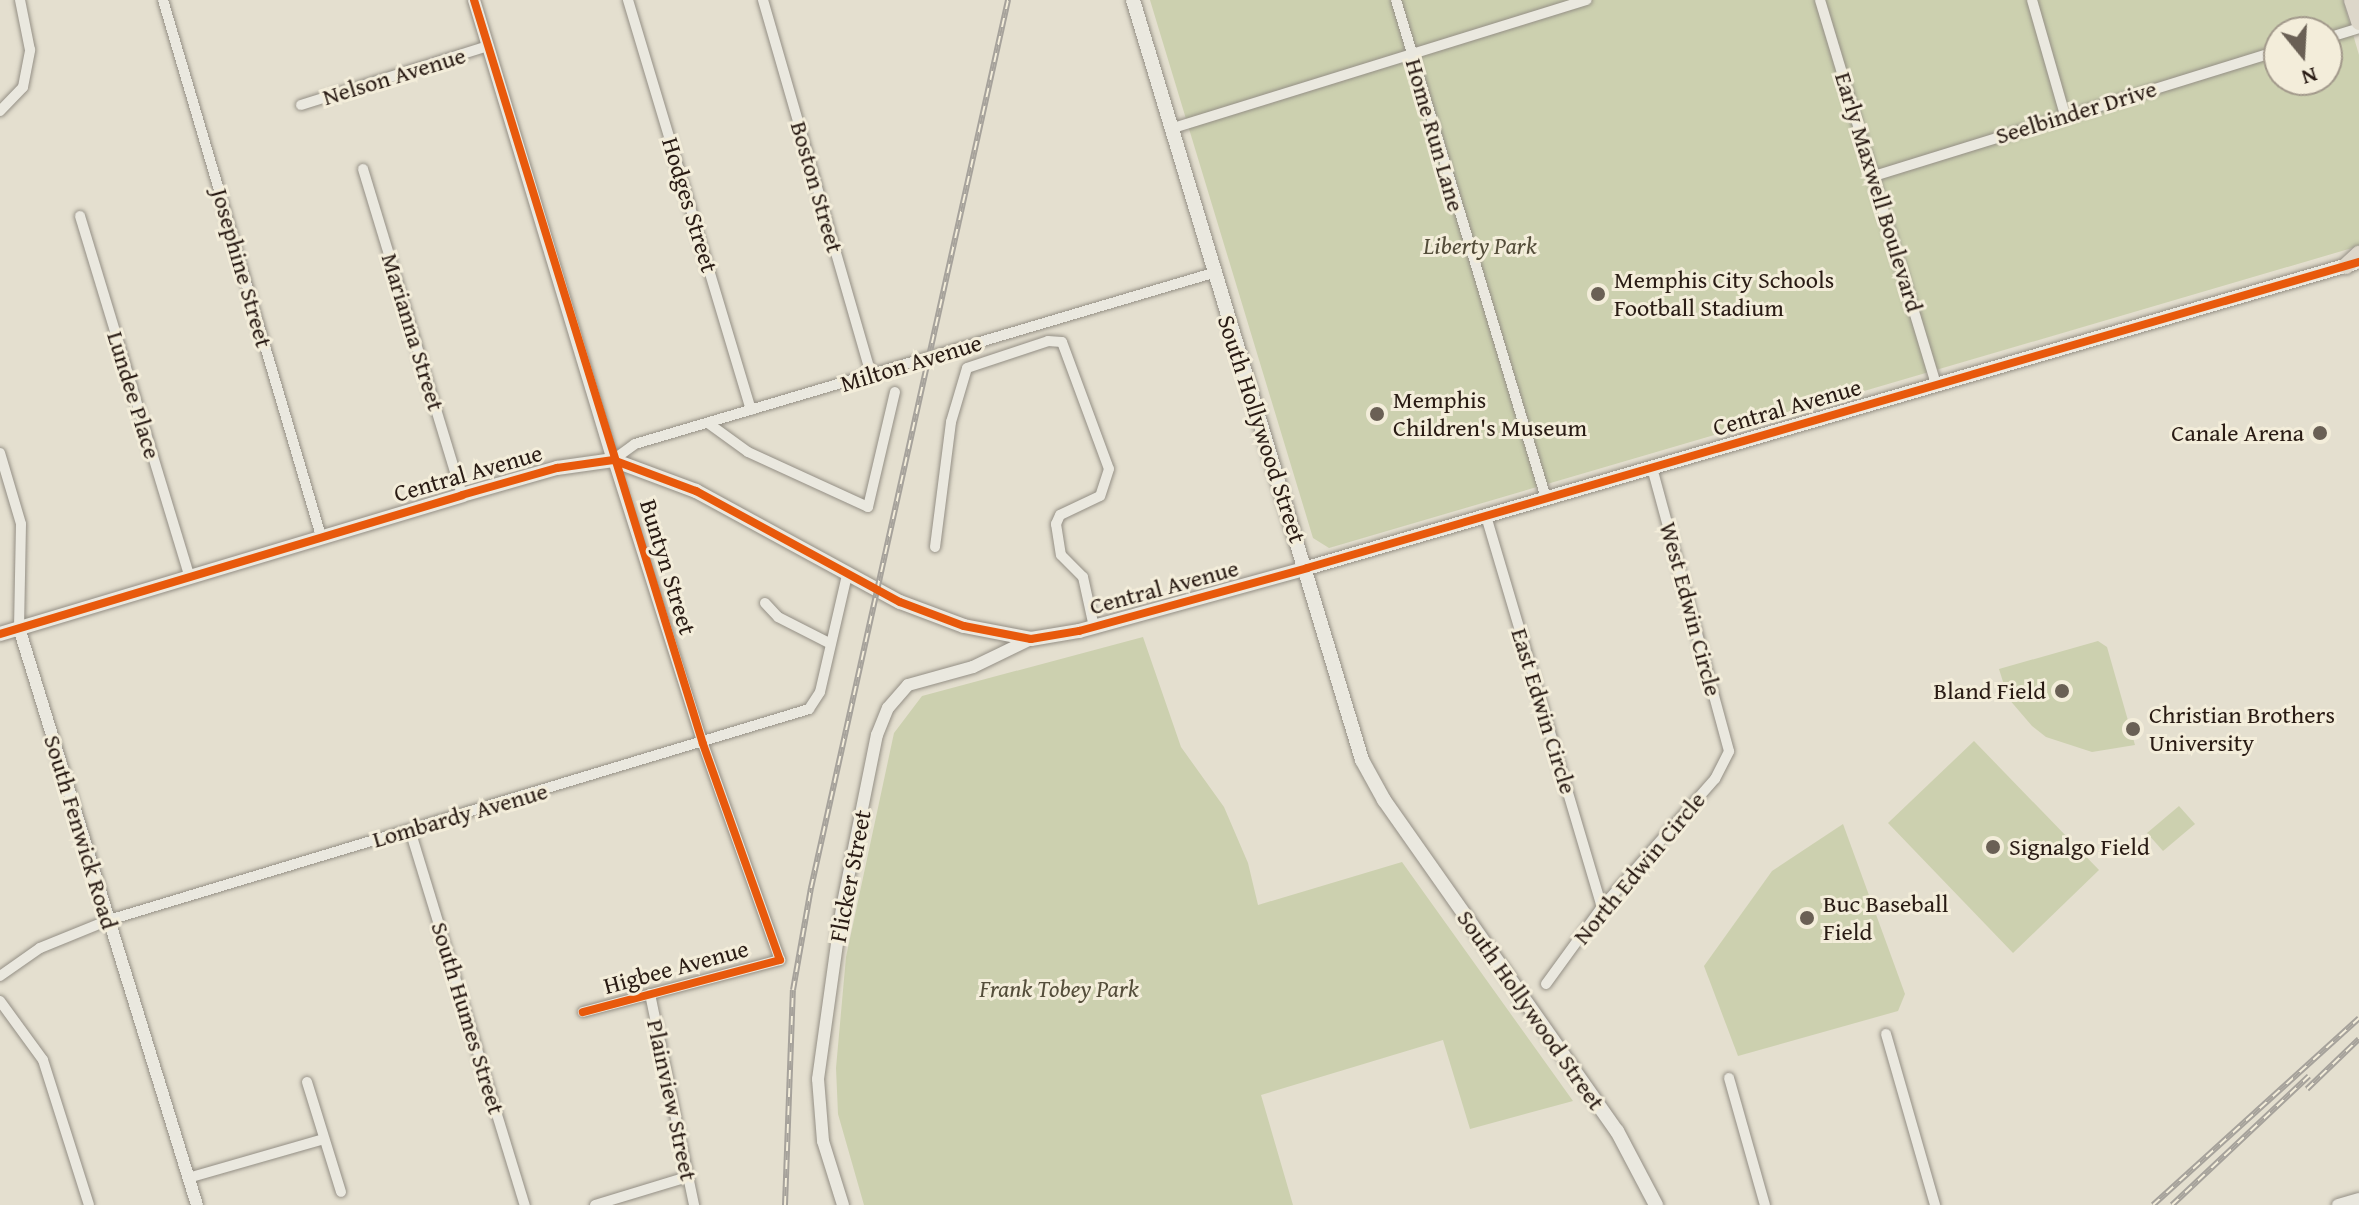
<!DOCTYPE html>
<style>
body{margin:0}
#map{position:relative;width:2359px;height:1205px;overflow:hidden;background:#e4dfcf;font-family:"Gentium Book Plus",serif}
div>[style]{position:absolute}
.green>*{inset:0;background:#ccd0af}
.roads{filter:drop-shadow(0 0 2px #948f85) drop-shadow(0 0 2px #948f85)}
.minor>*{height:10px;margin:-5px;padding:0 5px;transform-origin:5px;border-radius:5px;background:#eae8df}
.tertiary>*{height:12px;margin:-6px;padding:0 6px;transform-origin:6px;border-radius:6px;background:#eae8df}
.secondary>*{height:14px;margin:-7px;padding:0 7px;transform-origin:7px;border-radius:7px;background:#eae8df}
.primary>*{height:16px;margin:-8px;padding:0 8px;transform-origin:8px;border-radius:8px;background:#ddd7ca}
.rail>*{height:6px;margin-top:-3px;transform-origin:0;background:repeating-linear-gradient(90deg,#f3edda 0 9px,#a6a29b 0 18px);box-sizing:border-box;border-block:2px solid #a6a29b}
.cycleway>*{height:8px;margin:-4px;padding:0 4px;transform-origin:4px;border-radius:4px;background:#e8590c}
.dots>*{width:22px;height:22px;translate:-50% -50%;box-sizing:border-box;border:4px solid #f3edda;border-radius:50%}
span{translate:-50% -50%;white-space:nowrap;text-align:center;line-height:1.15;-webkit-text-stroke:6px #f3edda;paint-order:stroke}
.street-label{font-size:24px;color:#291b14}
.park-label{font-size:24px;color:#544d3a;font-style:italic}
.poi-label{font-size:24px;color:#291b14}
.left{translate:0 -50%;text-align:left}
.right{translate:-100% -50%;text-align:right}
.north{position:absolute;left:2263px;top:16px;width:80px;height:80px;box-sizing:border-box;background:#f3edda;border:2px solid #a2998b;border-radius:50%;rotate:162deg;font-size:22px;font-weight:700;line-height:32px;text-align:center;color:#291b14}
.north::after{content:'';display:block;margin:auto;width:28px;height:36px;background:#6a6055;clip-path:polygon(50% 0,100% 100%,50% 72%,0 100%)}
</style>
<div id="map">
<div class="green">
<div style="clip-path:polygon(evenodd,1150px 0,2343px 0,2359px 55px,2359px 246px,1329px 548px,1313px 538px,1150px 0,2279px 32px,2327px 32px,2327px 80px,2279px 80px,2279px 32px)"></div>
<div style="clip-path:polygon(1143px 637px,1181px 747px,1224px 807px,1248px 863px,1258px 905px,1402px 862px,1573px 1101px,1470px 1129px,1443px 1040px,1261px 1095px,1293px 1205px,864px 1205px,838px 1114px,836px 1068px,846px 957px,894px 733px,922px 696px)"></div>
<div style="clip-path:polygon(2098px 641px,2107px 647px,2135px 745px,2092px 752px,2046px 737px,2032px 726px,2008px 698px,1999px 669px)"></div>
<div style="clip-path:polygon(1974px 741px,2099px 870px,2013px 953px,1888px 823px)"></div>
<div style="clip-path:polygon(2179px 806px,2195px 824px,2163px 851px,2147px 833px)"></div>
<div style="clip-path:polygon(1843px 824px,1905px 994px,1898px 1011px,1738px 1056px,1704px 966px,1772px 871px)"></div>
</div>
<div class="roads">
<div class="minor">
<div style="left:163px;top:0;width:559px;rotate:73.58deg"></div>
<div style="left:628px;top:0;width:428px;rotate:73.3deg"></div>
<div style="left:763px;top:0;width:389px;rotate:73.9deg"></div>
<div style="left:1396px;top:0;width:520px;rotate:73.24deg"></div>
<div style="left:1820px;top:0;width:402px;rotate:73.2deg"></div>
<div style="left:2032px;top:0;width:120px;rotate:74deg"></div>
<div style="left:2327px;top:38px;width:34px;rotate:-17deg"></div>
<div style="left:301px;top:105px;width:196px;rotate:-17.5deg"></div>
<div style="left:0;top:111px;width:33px;rotate:-46deg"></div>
<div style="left:23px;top:87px;width:38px;rotate:-79deg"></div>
<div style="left:30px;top:50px;width:51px;rotate:-101.3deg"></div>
<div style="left:1170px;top:129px;width:436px;rotate:-17.2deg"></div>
<div style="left:363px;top:169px;width:341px;rotate:73.1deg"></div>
<div style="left:1874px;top:176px;width:424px;rotate:-17.2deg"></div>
<div style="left:80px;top:216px;width:375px;rotate:73.1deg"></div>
<div style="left:708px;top:423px;width:49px;rotate:35.9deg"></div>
<div style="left:748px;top:452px;width:132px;rotate:24.6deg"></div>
<div style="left:868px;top:507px;width:118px;rotate:-76.8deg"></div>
<div style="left:0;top:453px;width:74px;rotate:73.5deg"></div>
<div style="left:21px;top:524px;width:104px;rotate:91.1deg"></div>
<div style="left:1486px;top:516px;width:408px;rotate:73.5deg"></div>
<div style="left:935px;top:547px;width:126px;rotate:-82.7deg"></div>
<div style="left:951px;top:422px;width:56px;rotate:-73.5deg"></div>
<div style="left:967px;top:368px;width:85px;rotate:-18.4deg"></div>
<div style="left:1048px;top:341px;width:14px;rotate:4deg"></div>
<div style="left:1062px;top:342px;width:135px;rotate:69.7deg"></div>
<div style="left:1109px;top:469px;width:28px;rotate:108deg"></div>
<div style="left:1100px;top:496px;width:44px;rotate:154.6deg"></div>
<div style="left:1060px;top:515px;width:10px;rotate:114deg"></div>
<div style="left:1056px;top:524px;width:31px;rotate:81deg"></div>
<div style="left:1061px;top:555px;width:31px;rotate:45deg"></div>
<div style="left:1083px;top:577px;width:51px;rotate:77.6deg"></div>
<div style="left:765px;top:603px;width:19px;rotate:47deg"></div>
<div style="left:778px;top:617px;width:59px;rotate:27deg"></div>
<div style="left:410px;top:830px;width:392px;rotate:73deg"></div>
<div style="left:0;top:976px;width:49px;rotate:-35deg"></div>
<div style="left:40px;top:948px;width:74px;rotate:-22.1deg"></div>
<div style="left:109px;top:920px;width:731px;rotate:-16.77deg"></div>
<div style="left:809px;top:709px;width:20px;rotate:-57deg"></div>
<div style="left:820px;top:692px;width:120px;rotate:-77deg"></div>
<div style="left:1546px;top:984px;width:95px;rotate:-54deg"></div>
<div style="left:1602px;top:907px;width:171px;rotate:-48.6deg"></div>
<div style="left:1715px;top:779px;width:31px;rotate:-63deg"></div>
<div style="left:1729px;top:751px;width:294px;rotate:-105.2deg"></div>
<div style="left:650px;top:994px;width:216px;rotate:78.2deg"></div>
<div style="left:0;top:1001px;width:73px;rotate:53.9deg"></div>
<div style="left:43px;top:1060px;width:152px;rotate:72.4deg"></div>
<div style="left:583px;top:1012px;width:204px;rotate:-14.8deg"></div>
<div style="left:780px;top:960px;width:229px;rotate:-109.6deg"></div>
<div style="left:703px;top:744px;width:298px;rotate:-107.6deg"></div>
<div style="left:613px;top:460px;width:27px;rotate:-36deg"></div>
<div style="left:635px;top:444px;width:603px;rotate:-16.48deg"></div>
<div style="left:1886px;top:1034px;width:178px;rotate:74deg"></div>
<div style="left:1729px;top:1078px;width:132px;rotate:74.2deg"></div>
<div style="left:307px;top:1082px;width:115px;rotate:72.8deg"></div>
<div style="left:188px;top:1178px;width:141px;rotate:-16deg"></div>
<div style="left:595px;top:1205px;width:96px;rotate:-16.9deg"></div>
</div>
<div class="tertiary">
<div style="left:474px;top:0;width:481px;rotate:73.2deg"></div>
<div style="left:19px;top:628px;width:604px;rotate:72.86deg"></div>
<div style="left:843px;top:1205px;width:67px;rotate:-107.4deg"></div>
<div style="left:823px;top:1141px;width:62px;rotate:-94.6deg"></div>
<div style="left:818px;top:1079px;width:173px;rotate:-82deg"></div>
<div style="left:842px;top:908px;width:177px;rotate:-78.6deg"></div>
<div style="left:877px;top:735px;width:29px;rotate:-68deg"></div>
<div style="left:888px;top:708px;width:30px;rotate:-49deg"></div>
<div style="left:908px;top:685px;width:67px;rotate:-15.5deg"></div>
<div style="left:973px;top:667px;width:64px;rotate:-25.8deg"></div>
<div style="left:2338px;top:1205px;width:22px;rotate:-16deg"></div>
</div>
<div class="secondary">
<div style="left:1133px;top:0;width:794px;rotate:73.23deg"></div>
<div style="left:1362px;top:760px;width:46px;rotate:61.2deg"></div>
<div style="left:1384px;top:800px;width:405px;rotate:54.9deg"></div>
<div style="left:1617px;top:1131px;width:84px;rotate:62.2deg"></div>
<div style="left:0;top:634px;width:482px;rotate:-16.7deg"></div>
<div style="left:462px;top:495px;width:99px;rotate:-15.9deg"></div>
<div style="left:557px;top:468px;width:57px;rotate:-8.1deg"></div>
<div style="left:613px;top:460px;width:89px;rotate:20.5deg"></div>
<div style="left:696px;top:491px;width:232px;rotate:28.6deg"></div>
<div style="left:900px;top:602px;width:68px;rotate:20.6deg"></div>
<div style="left:964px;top:626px;width:68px;rotate:11deg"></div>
<div style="left:1031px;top:639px;width:49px;rotate:-9.5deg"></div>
<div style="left:1079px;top:631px;width:237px;rotate:-15.4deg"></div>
<div style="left:1307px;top:568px;width:1091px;rotate:-16.23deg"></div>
</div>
<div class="primary">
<div style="left:2352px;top:0;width:23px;rotate:72deg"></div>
<div style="left:2346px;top:266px;width:18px;rotate:-43deg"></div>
</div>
</div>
<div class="rail">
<div style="left:2307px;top:1089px;width:72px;rotate:-43.9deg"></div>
<div style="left:785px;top:1205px;width:215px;rotate:-87.9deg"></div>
<div style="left:793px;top:990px;width:104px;rotate:-80deg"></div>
<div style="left:811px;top:888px;width:910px;rotate:-77.49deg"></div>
<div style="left:2153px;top:1205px;width:278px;rotate:-42.2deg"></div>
<div style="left:2172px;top:1205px;width:188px;rotate:-43.3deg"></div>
</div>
<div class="cycleway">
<div style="left:474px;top:0;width:778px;rotate:72.89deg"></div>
<div style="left:703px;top:744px;width:229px;rotate:70.4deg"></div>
<div style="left:780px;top:960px;width:204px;rotate:165.2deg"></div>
<div style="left:0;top:634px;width:482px;rotate:-16.7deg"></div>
<div style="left:462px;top:495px;width:99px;rotate:-15.9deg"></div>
<div style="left:557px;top:468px;width:57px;rotate:-8.1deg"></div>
<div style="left:613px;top:460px;width:89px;rotate:20.5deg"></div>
<div style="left:696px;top:491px;width:232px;rotate:28.6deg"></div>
<div style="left:900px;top:602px;width:68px;rotate:20.6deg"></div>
<div style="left:964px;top:626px;width:68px;rotate:11deg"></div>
<div style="left:1031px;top:639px;width:49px;rotate:-9.5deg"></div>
<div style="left:1079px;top:631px;width:237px;rotate:-15.4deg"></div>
<div style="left:1307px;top:568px;width:1096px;rotate:-16.22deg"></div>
</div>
<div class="dots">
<div style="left:1598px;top:294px;background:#6a6055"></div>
<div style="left:1377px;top:414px;background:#6a6055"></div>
<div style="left:2320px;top:433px;background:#6a6055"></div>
<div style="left:2062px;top:691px;background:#6a6055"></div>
<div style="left:2133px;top:729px;background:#6a6055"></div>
<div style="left:1993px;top:847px;background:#6a6055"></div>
<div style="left:1807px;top:918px;background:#6a6055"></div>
</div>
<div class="street-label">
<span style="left:394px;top:76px;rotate:-17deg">Nelson Avenue</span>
<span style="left:2076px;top:112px;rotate:-17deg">Seelbinder Drive</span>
<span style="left:1435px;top:135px;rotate:74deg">Home Run Lane</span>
<span style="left:817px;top:187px;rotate:74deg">Boston Street</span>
<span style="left:1879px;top:192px;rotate:73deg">Early Maxwell Boulevard</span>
<span style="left:690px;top:205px;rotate:73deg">Hodges Street</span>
<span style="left:242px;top:268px;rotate:74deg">Josephine Street</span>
<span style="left:413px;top:332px;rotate:73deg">Marianna Street</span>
<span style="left:911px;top:363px;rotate:-17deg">Milton Avenue</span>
<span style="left:134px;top:395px;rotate:73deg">Lundee Place</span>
<span style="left:1787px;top:407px;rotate:-16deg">Central Avenue</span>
<span style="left:1262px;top:429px;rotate:72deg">South Hollywood Street</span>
<span style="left:468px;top:473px;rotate:-16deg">Central Avenue</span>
<span style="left:668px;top:567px;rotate:73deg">Buntyn Street</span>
<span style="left:1164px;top:587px;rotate:-15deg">Central Avenue</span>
<span style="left:1691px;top:609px;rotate:75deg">West Edwin Circle</span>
<span style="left:1544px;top:711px;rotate:73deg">East Edwin Circle</span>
<span style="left:460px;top:815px;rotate:-16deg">Lombardy Avenue</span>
<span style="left:81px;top:832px;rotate:73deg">South Fenwick Road</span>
<span style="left:1639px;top:868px;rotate:-50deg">North Edwin Circle</span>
<span style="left:850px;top:876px;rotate:-79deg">Flicker Street</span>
<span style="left:676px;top:967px;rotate:-15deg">Higbee Avenue</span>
<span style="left:1531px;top:1010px;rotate:55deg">South Hollywood Street</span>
<span style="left:468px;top:1018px;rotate:73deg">South Humes Street</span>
<span style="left:672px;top:1100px;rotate:78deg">Plainview Street</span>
</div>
<div class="park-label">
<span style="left:1480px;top:246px">Liberty Park</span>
<span style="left:1059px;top:989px">Frank Tobey Park</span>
</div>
<div class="poi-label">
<span class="left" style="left:1614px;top:294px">Memphis City Schools<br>Football Stadium</span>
<span class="left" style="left:1393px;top:414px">Memphis<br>Children's Museum</span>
<span class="right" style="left:2304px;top:433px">Canale Arena</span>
<span class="right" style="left:2046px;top:691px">Bland Field</span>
<span class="left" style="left:2149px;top:729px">Christian Brothers<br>University</span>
<span class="left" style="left:2009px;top:847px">Signalgo Field</span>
<span class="left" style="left:1823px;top:918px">Buc Baseball<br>Field</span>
</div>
<div class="north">N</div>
</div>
